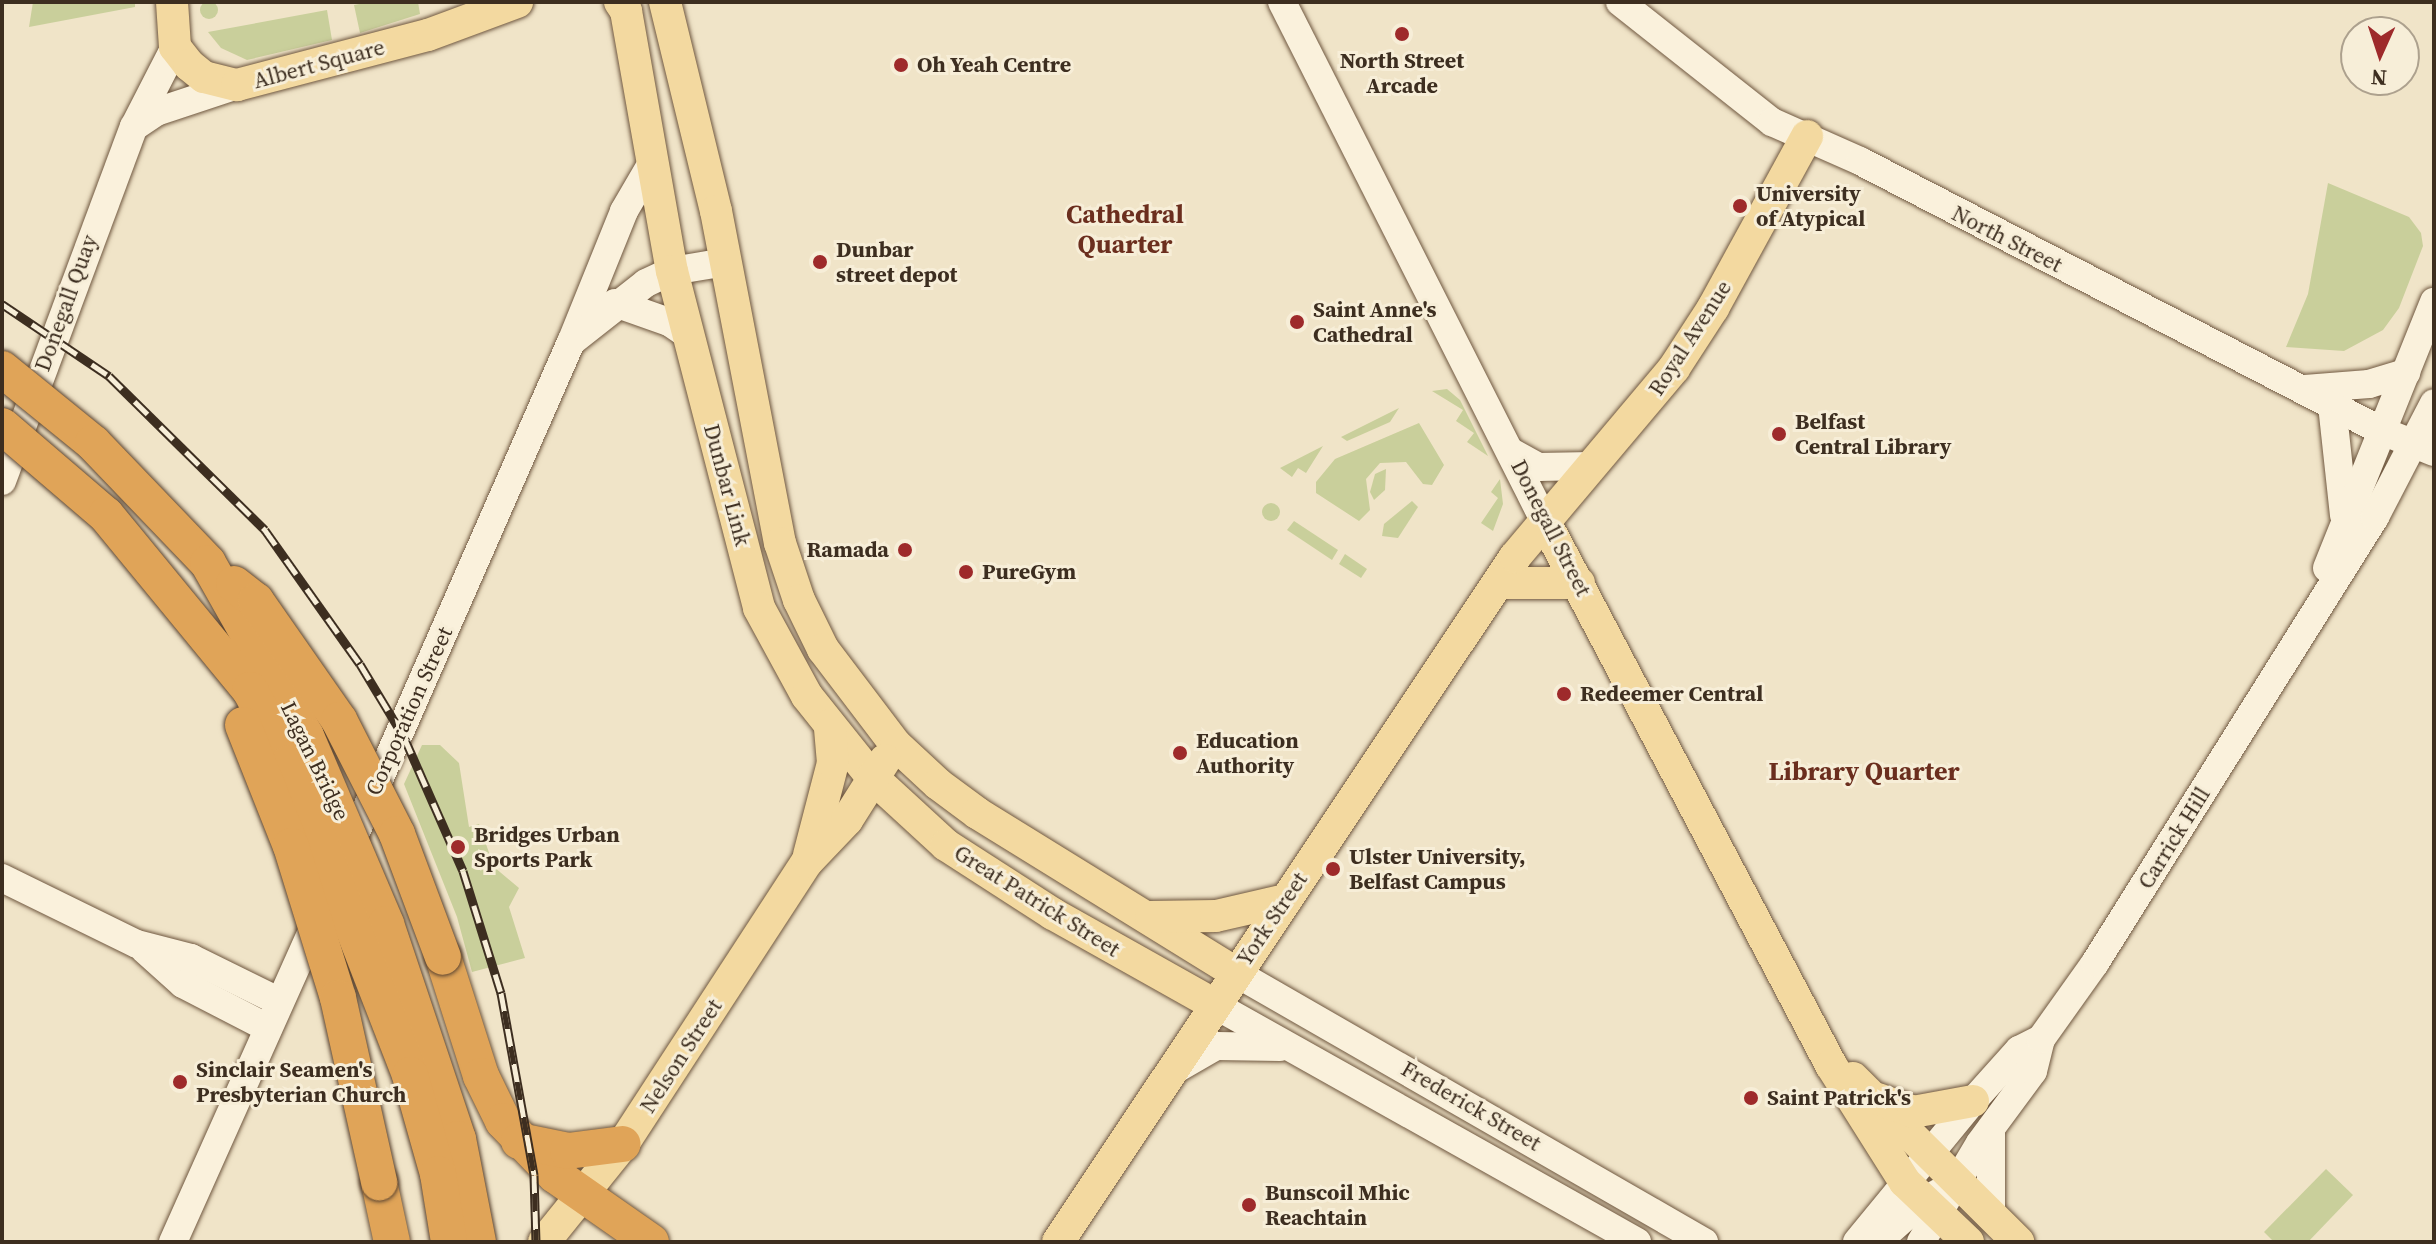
<!DOCTYPE html>
<style>
body{margin:0}
#map{position:relative;width:2436px;height:1244px;overflow:hidden;background:#f0e4c8;font-family:"Source Serif 4",serif}
div>[style]{position:absolute}
.green>*{inset:0;background:#c9cf9b}
.round{border-radius:50%}
.roads{filter:drop-shadow(0 0 2px #6f573f) drop-shadow(0 0 2px #6f573f)}
.secondary>*{height:28px;margin:-14px;padding:0 14px;transform-origin:14px;border-radius:14px;background:#faf1dc}
.primary>*{height:32px;margin:-16px;padding:0 16px;transform-origin:16px;border-radius:16px;background:#f3d9a0}
.highway>*{height:36px;margin:-18px;padding:0 18px;transform-origin:18px;border-radius:18px;background:#e0a458}
.rail>*{height:9px;margin-top:-4.5px;transform-origin:0;background:repeating-linear-gradient(90deg,#f7eed8 0 18px,#3d2e20 0 36px);box-sizing:border-box;border-block:2px solid #3d2e20}
.bridges{filter:drop-shadow(0 0 2px #5b4430) drop-shadow(0 0 2px #5b4430)}
.highway-bridge>*{height:36px;margin:-18px;padding:0 18px;transform-origin:18px;border-radius:18px;background:#e0a458}
.dots>*{width:22px;height:22px;translate:-50% -50%;box-sizing:border-box;border:4px solid #f7eed8;border-radius:50%}
span{translate:-50% -50%;white-space:nowrap;text-align:center;line-height:1.15;-webkit-text-stroke:6px #f7eed8;paint-order:stroke}
.poi-label{font-size:22px;color:#3d2e20;font-weight:700}
.left{translate:0 -50%;text-align:left}
.right{translate:-100% -50%;text-align:right}
.street-label{font-size:22px;color:#3d2e20}
.quarter-label{font-size:26px;color:#6b2e1e;font-weight:700}
.frame{position:absolute;inset:0;border:4px solid #3d2e20;pointer-events:none}
.north{position:absolute;left:2340px;top:16px;width:80px;height:80px;box-sizing:border-box;background:#f7eed8;border:2px solid #ada18e;border-radius:50%;rotate:183deg;font-size:22px;font-weight:700;line-height:32px;text-align:center;color:#3d2e20}
.north::after{content:'';display:block;margin:auto;width:28px;height:36px;background:#9e2a2b;clip-path:polygon(50% 0,100% 100%,50% 72%,0 100%)}
</style>
<div id="map">
<div class="green">
<div class="round" style="left:200px;top:1px;width:18px;height:18px"></div>
<div style="clip-path:polygon(33px 2px,135px 2px,135px 7px,29px 27px)"></div>
<div style="clip-path:polygon(370px 2px,418px 2px,420px 14px,360px 33px,354px 5px)"></div>
<div style="clip-path:polygon(327px 10px,332px 40px,247px 60px,221px 48px,208px 32px)"></div>
<div style="clip-path:polygon(2328px 183px,2409px 217px,2421px 233px,2423px 246px,2399px 308px,2383px 330px,2344px 351px,2286px 347px,2308px 294px)"></div>
<div style="clip-path:polygon(1447px 389px,1460px 400px,1488px 456px,1467px 442px,1474px 433px,1456px 421px,1463px 410px,1432px 391px)"></div>
<div style="clip-path:polygon(1399px 408px,1390px 422px,1347px 441px,1341px 437px)"></div>
<div style="clip-path:polygon(1419px 423px,1444px 465px,1432px 485px,1423px 484px,1406px 462px,1380px 463px,1366px 479px,1370px 510px,1359px 521px,1316px 493px,1316px 482px,1335px 459px)"></div>
<div style="clip-path:polygon(1323px 446px,1306px 473px,1298px 468px,1292px 477px,1280px 468px)"></div>
<div style="clip-path:polygon(1386px 469px,1385px 490px,1374px 500px,1370px 492px,1375px 474px)"></div>
<div style="clip-path:polygon(1500px 479px,1503px 504px,1493px 531px,1481px 523px,1498px 498px,1491px 492px)"></div>
<div style="clip-path:polygon(1412px 501px,1418px 507px,1398px 538px,1382px 536px,1384px 524px)"></div>
<div class="round" style="left:1262px;top:503px;width:18px;height:18px"></div>
<div style="clip-path:polygon(1294px 521px,1338px 550px,1332px 560px,1287px 530px)"></div>
<div style="clip-path:polygon(1345px 554px,1367px 569px,1361px 578px,1339px 564px)"></div>
<div style="clip-path:polygon(422px 745px,440px 745px,459px 763px,469px 827px,479px 824px,494px 867px,519px 888px,509px 907px,525px 958px,472px 972px,457px 917px,404px 784px)"></div>
<div style="clip-path:polygon(2326px 1169px,2353px 1195px,2308px 1242px,2274px 1242px,2264px 1232px)"></div>
</div>
<div class="roads">
<div class="secondary">
<div style="left:1282px;top:2px;width:580px;rotate:63.17deg"></div>
<div style="left:1620px;top:2px;width:194px;rotate:38.3deg"></div>
<div style="left:1772px;top:122px;width:96px;rotate:23.9deg"></div>
<div style="left:1860px;top:161px;width:588px;rotate:27.35deg"></div>
<div style="left:2382px;top:431px;width:56px;rotate:22deg"></div>
<div style="left:134px;top:127px;width:27px;rotate:-34deg"></div>
<div style="left:156px;top:112px;width:85px;rotate:-18.4deg"></div>
<div style="left:615px;top:303px;width:57px;rotate:19.4deg"></div>
<div style="left:669px;top:322px;width:23px;rotate:34deg"></div>
<div style="left:572px;top:340px;width:139px;rotate:-68deg"></div>
<div style="left:624px;top:211px;width:56px;rotate:-59.7deg"></div>
<div style="left:2305px;top:389px;width:64px;rotate:-4.5deg"></div>
<div style="left:2369px;top:384px;width:39px;rotate:-17deg"></div>
<div style="left:2332px;top:405px;width:111px;rotate:83.8deg"></div>
<div style="left:1513px;top:453px;width:29px;rotate:29deg"></div>
<div style="left:1538px;top:467px;width:53px;rotate:-1.1deg"></div>
<div style="left:2px;top:481px;width:378px;rotate:-69.6deg"></div>
<div style="left:134px;top:127px;width:90px;rotate:-62.9deg"></div>
<div style="left:2327px;top:568px;width:287px;rotate:-68.1deg"></div>
<div style="left:346px;top:855px;width:560px;rotate:-66.32deg"></div>
<div style="left:571px;top:342px;width:95px;rotate:-38.2deg"></div>
<div style="left:646px;top:283px;width:29px;rotate:-25deg"></div>
<div style="left:672px;top:271px;width:55px;rotate:-9.5deg"></div>
<div style="left:2px;top:878px;width:150px;rotate:26.1deg"></div>
<div style="left:137px;top:944px;width:56px;rotate:14.5deg"></div>
<div style="left:191px;top:958px;width:99px;rotate:26.3deg"></div>
<div style="left:144px;top:949px;width:52px;rotate:41.9deg"></div>
<div style="left:183px;top:984px;width:96px;rotate:27.4deg"></div>
<div style="left:1236px;top:973px;width:540px;rotate:29.89deg"></div>
<div style="left:1215px;top:1005px;width:484px;rotate:29.3deg"></div>
<div style="left:1169px;top:1073px;width:54px;rotate:-29.9deg"></div>
<div style="left:1216px;top:1046px;width:64px;rotate:0.9deg"></div>
<div style="left:1991px;top:1129px;width:88px;rotate:90deg"></div>
<div style="left:173px;top:1242px;width:358px;rotate:-65.9deg"></div>
<div style="left:1857px;top:1242px;width:183px;rotate:-50.6deg"></div>
<div style="left:1973px;top:1101px;width:69px;rotate:-48deg"></div>
<div style="left:2019px;top:1050px;width:25px;rotate:-27deg"></div>
<div style="left:1877px;top:1242px;width:62px;rotate:-41.7deg"></div>
<div style="left:1923px;top:1201px;width:21px;rotate:-28deg"></div>
<div style="left:1921px;top:1242px;width:115px;rotate:-59.2deg"></div>
<div style="left:1980px;top:1143px;width:89px;rotate:-53.6deg"></div>
<div style="left:2033px;top:1071px;width:33px;rotate:-76deg"></div>
<div style="left:2041px;top:1039px;width:93px;rotate:-54.6deg"></div>
<div style="left:2095px;top:963px;width:527px;rotate:-57.88deg"></div>
<div style="left:2375px;top:517px;width:128px;rotate:-62.6deg"></div>
</div>
<div class="primary">
<div style="left:172px;top:2px;width:45px;rotate:86.2deg"></div>
<div style="left:175px;top:47px;width:23px;rotate:52deg"></div>
<div style="left:189px;top:65px;width:19px;rotate:39deg"></div>
<div style="left:204px;top:77px;width:34px;rotate:14deg"></div>
<div style="left:237px;top:85px;width:197px;rotate:-14.7deg"></div>
<div style="left:428px;top:35px;width:95px;rotate:-20.3deg"></div>
<div style="left:620px;top:2px;width:11px;rotate:56deg"></div>
<div style="left:626px;top:11px;width:264px;rotate:80deg"></div>
<div style="left:672px;top:271px;width:348px;rotate:75.5deg"></div>
<div style="left:759px;top:608px;width:100px;rotate:61.4deg"></div>
<div style="left:807px;top:696px;width:104px;rotate:51.3deg"></div>
<div style="left:872px;top:777px;width:100px;rotate:42.6deg"></div>
<div style="left:946px;top:845px;width:127px;rotate:32.8deg"></div>
<div style="left:1053px;top:914px;width:186px;rotate:29.3deg"></div>
<div style="left:665px;top:2px;width:215px;rotate:76.3deg"></div>
<div style="left:716px;top:211px;width:338px;rotate:79.1deg"></div>
<div style="left:780px;top:543px;width:60px;rotate:71.6deg"></div>
<div style="left:799px;top:600px;width:55px;rotate:63.9deg"></div>
<div style="left:823px;top:649px;width:121px;rotate:52.8deg"></div>
<div style="left:896px;top:745px;width:57px;rotate:42.9deg"></div>
<div style="left:938px;top:784px;width:49px;rotate:36.6deg"></div>
<div style="left:977px;top:813px;width:304px;rotate:31.7deg"></div>
<div style="left:1544px;top:520px;width:616px;rotate:62.23deg"></div>
<div style="left:1831px;top:1065px;width:138px;rotate:57.7deg"></div>
<div style="left:1905px;top:1182px;width:87px;rotate:43.6deg"></div>
<div style="left:1499px;top:583px;width:80px"></div>
<div style="left:809px;top:855px;width:95px;rotate:-75.4deg"></div>
<div style="left:833px;top:763px;width:38px;rotate:-95deg"></div>
<div style="left:1151px;top:917px;width:65px;rotate:-0.9deg"></div>
<div style="left:1216px;top:916px;width:72px;rotate:-12.9deg"></div>
<div style="left:1853px;top:1078px;width:233px;rotate:44.8deg"></div>
<div style="left:1878px;top:1099px;width:37px;rotate:20deg"></div>
<div style="left:1913px;top:1112px;width:61px;rotate:-10.4deg"></div>
<div style="left:544px;top:1242px;width:126px;rotate:-51.1deg"></div>
<div style="left:623px;top:1144px;width:337px;rotate:-56.9deg"></div>
<div style="left:807px;top:862px;width:58px;rotate:-46.4deg"></div>
<div style="left:847px;top:820px;width:71px;rotate:-57.7deg"></div>
<div style="left:1058px;top:1242px;width:823px;rotate:-56.29deg"></div>
<div style="left:1515px;top:557px;width:247px;rotate:-49.9deg"></div>
<div style="left:1674px;top:368px;width:72px;rotate:-57deg"></div>
<div style="left:1713px;top:308px;width:196px;rotate:-61.3deg"></div>
</div>
<div class="highway">
<div style="left:443px;top:957px;width:125px;rotate:72.3deg"></div>
<div style="left:481px;top:1076px;width:50px;rotate:63.9deg"></div>
<div style="left:503px;top:1121px;width:75px;rotate:46.1deg"></div>
<div style="left:555px;top:1175px;width:117px;rotate:34.9deg"></div>
<div style="left:519px;top:1141px;width:50px;rotate:11.5deg"></div>
<div style="left:568px;top:1151px;width:55px;rotate:-7.3deg"></div>
<div style="left:379px;top:1182px;width:61px;rotate:77.8deg"></div>
</div>
</div>
<div class="rail">
<div style="left:2px;top:304px;width:129px;rotate:33.9deg"></div>
<div style="left:109px;top:376px;width:219px;rotate:44.6deg"></div>
<div style="left:265px;top:530px;width:164px;rotate:54.7deg"></div>
<div style="left:360px;top:664px;width:85px;rotate:58.9deg"></div>
<div style="left:404px;top:737px;width:146px;rotate:66.2deg"></div>
<div style="left:463px;top:871px;width:128px;rotate:72.7deg"></div>
<div style="left:501px;top:993px;width:185px;rotate:79.7deg"></div>
<div style="left:534px;top:1175px;width:67px;rotate:88.3deg"></div>
</div>
<div class="bridges">
<div class="highway-bridge">
<div style="left:2px;top:369px;width:117px;rotate:39.1deg"></div>
<div style="left:93px;top:443px;width:166px;rotate:46.2deg"></div>
<div style="left:208px;top:563px;width:199px;rotate:60.5deg"></div>
<div style="left:306px;top:736px;width:204px;rotate:66.9deg"></div>
<div style="left:386px;top:924px;width:227px;rotate:71.5deg"></div>
<div style="left:458px;top:1139px;width:105px;rotate:79deg"></div>
<div style="left:2px;top:426px;width:137px;rotate:40.6deg"></div>
<div style="left:106px;top:515px;width:227px;rotate:50.6deg"></div>
<div style="left:250px;top:690px;width:83px;rotate:61.9deg"></div>
<div style="left:289px;top:763px;width:335px;rotate:68.8deg"></div>
<div style="left:410px;top:1075px;width:103px;rotate:74.2deg"></div>
<div style="left:438px;top:1174px;width:69px;rotate:80.8deg"></div>
<div style="left:234px;top:584px;width:28px;rotate:38deg"></div>
<div style="left:256px;top:601px;width:145px;rotate:55.1deg"></div>
<div style="left:339px;top:720px;width:128px;rotate:63deg"></div>
<div style="left:397px;top:834px;width:131px;rotate:69.5deg"></div>
<div style="left:243px;top:725px;width:130px;rotate:68.4deg"></div>
<div style="left:291px;top:846px;width:159px;rotate:72.8deg"></div>
<div style="left:338px;top:998px;width:189px;rotate:77.4deg"></div>
</div>
</div>
<div class="dots">
<div style="left:1402px;top:34px;background:#9e2a2b"></div>
<div style="left:901px;top:65px;background:#9e2a2b"></div>
<div style="left:1740px;top:206px;background:#9e2a2b"></div>
<div style="left:820px;top:262px;background:#9e2a2b"></div>
<div style="left:1297px;top:322px;background:#9e2a2b"></div>
<div style="left:1779px;top:434px;background:#9e2a2b"></div>
<div style="left:905px;top:550px;background:#9e2a2b"></div>
<div style="left:966px;top:572px;background:#9e2a2b"></div>
<div style="left:1564px;top:694px;background:#9e2a2b"></div>
<div style="left:1180px;top:753px;background:#9e2a2b"></div>
<div style="left:458px;top:847px;background:#9e2a2b"></div>
<div style="left:1333px;top:869px;background:#9e2a2b"></div>
<div style="left:180px;top:1082px;background:#9e2a2b"></div>
<div style="left:1751px;top:1098px;background:#9e2a2b"></div>
<div style="left:1249px;top:1205px;background:#9e2a2b"></div>
</div>
<div class="poi-label">
<span style="left:1402px;top:73px">North Street<br>Arcade</span>
<span class="left" style="left:917px;top:65px">Oh Yeah Centre</span>
<span class="left" style="left:1756px;top:206px">University<br>of Atypical</span>
<span class="left" style="left:836px;top:262px">Dunbar<br>street depot</span>
<span class="left" style="left:1313px;top:322px">Saint Anne's<br>Cathedral</span>
<span class="left" style="left:1795px;top:434px">Belfast<br>Central Library</span>
<span class="right" style="left:889px;top:550px">Ramada</span>
<span class="left" style="left:982px;top:572px">PureGym</span>
<span class="left" style="left:1580px;top:694px">Redeemer Central</span>
<span class="left" style="left:1196px;top:753px">Education<br>Authority</span>
<span class="left" style="left:474px;top:847px">Bridges Urban<br>Sports Park</span>
<span class="left" style="left:1349px;top:869px">Ulster University,<br>Belfast Campus</span>
<span class="left" style="left:196px;top:1082px">Sinclair Seamen's<br>Presbyterian Church</span>
<span class="left" style="left:1767px;top:1098px">Saint Patrick's</span>
<span class="left" style="left:1265px;top:1205px">Bunscoil Mhic<br>Reachtain</span>
</div>
<div class="street-label">
<span style="left:319px;top:64px;rotate:-15deg">Albert Square</span>
<span style="left:2007px;top:239px;rotate:27deg">North Street</span>
<span style="left:66px;top:303px;rotate:-70deg">Donegall Quay</span>
<span style="left:1690px;top:338px;rotate:-57deg">Royal Avenue</span>
<span style="left:727px;top:485px;rotate:75deg">Dunbar Link</span>
<span style="left:1551px;top:528px;rotate:63deg">Donegall Street</span>
<span style="left:409px;top:711px;rotate:-66deg">Corporation Street</span>
<span style="left:315px;top:761px;rotate:64deg">Lagan Bridge</span>
<span style="left:2174px;top:838px;rotate:-58deg">Carrick Hill</span>
<span style="left:1037px;top:901px;rotate:32deg">Great Patrick Street</span>
<span style="left:1272px;top:919px;rotate:-56deg">York Street</span>
<span style="left:681px;top:1056px;rotate:-57deg">Nelson Street</span>
<span style="left:1471px;top:1106px;rotate:30deg">Frederick Street</span>
</div>
<div class="quarter-label">
<span style="left:1125px;top:230px">Cathedral<br>Quarter</span>
<span style="left:1864px;top:772px">Library Quarter</span>
</div>
<div class="frame"></div>
<div class="north">N</div>
</div>
